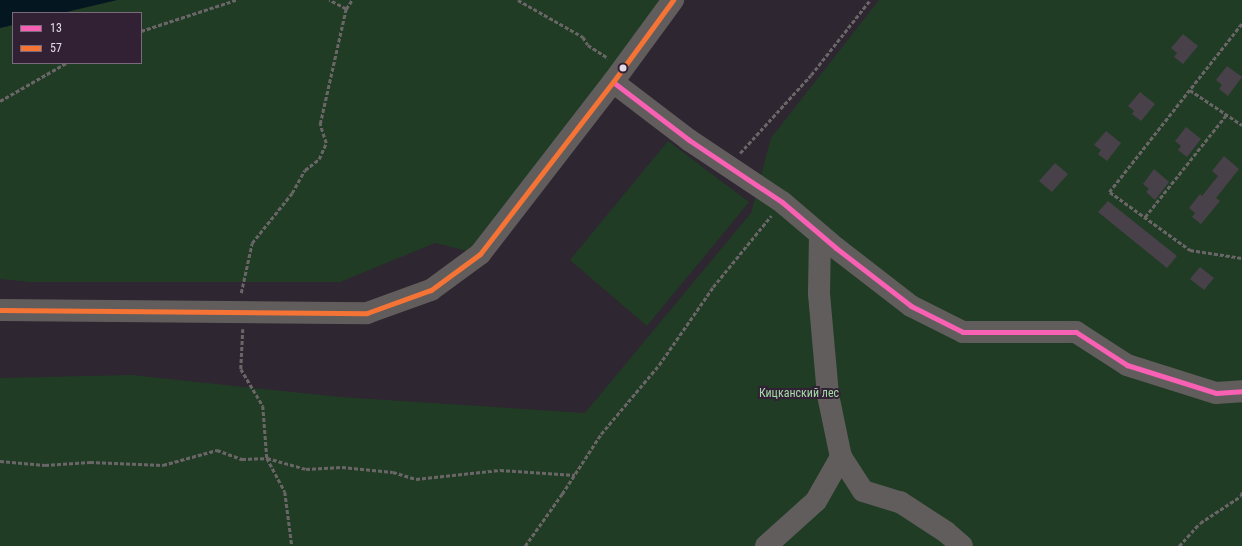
<!DOCTYPE html>
<meta charset="utf-8">
<style>
body{margin:0}
#map{position:relative;width:1242px;height:546px;overflow:hidden;background:#2e2630;font-family:"Roboto Condensed",sans-serif}
div>[style]{position:absolute}
.green>*{inset:0;background:#213c24}
.water>*{inset:0;background:#041721}
.building>*{inset:0;background:#48414a}
.path>*{height:2.5px;margin-top:-1.25px;transform-origin:0;background:repeating-linear-gradient(90deg,#6a6668 0 4px,transparent 0 6px)}
.minor>*{height:22px;margin:-11px;padding:0 11px;transform-origin:11px;border-radius:11px;background:#625d5d}
.bus-1>*{height:5px;margin:-2.5px;padding:0 2.5px;transform-origin:2.5px;border-radius:2.5px;background:#f860b3}
.bus-2>*{height:5px;margin:-2.5px;padding:0 2.5px;transform-origin:2.5px;border-radius:2.5px;background:#f57335}
.dots>*{width:11px;height:11px;translate:-50% -50%;box-sizing:border-box;border:2px solid #322135;border-radius:50%}
span{translate:-50% -50%;white-space:nowrap;text-align:center;line-height:1.15;-webkit-text-stroke:4px #322135;paint-order:stroke}
.park-label{font-size:12px;color:#a2dba5}
.legend{position:absolute;left:12px;top:12px;width:130px;height:52px;box-sizing:border-box;background:#322135;border:1px solid #796b7c;margin:0;padding:5px 7px;list-style:none;font-size:12px;color:#e4d9e6}
.legend li{display:flex;align-items:center;gap:8px;height:20px}
.legend b{width:20px;border:1px solid #796b7c}
</style>
<div id="map">
<div class="green">
<div style="clip-path:polygon(117px 0,673px 0,480px 254px,435px 243px,340px 282px,30px 282px,0 279px,0 28px,13px 25px,13px 63px,141px 63px,141px 13px,62px 13px)"></div>
<div style="clip-path:polygon(879px 0,1242px 0,1242px 546px,0 546px,0 378px,131px 375px,340px 397px,585px 413px,751px 213px,771px 138px)"></div>
<div style="clip-path:polygon(668px 141px,749px 202px,647px 326px,570px 260px)"></div>
</div>
<div class="water">
<div style="clip-path:polygon(0 0,117px 0,62px 13px,13px 13px,13px 25px,0 28px)"></div>
</div>
<div class="building">
<div style="clip-path:polygon(1183px 34px,1198px 46px,1183px 64px,1174px 57px,1177px 53px,1171px 48px)"></div>
<div style="clip-path:polygon(1227px 66px,1242px 77px,1228px 96px,1219px 89px,1222px 85px,1216px 80px)"></div>
<div style="clip-path:polygon(1140px 92px,1155px 104px,1141px 121px,1132px 114px,1134px 111px,1128px 106px)"></div>
<div style="clip-path:polygon(1186px 127px,1201px 139px,1187px 157px,1178px 150px,1181px 146px,1175px 141px)"></div>
<div style="clip-path:polygon(1106px 131px,1121px 143px,1107px 161px,1098px 154px,1101px 150px,1094px 145px)"></div>
<div style="clip-path:polygon(1224px 156px,1239px 169px,1216px 198px,1220px 201px,1201px 224px,1192px 217px,1195px 213px,1189px 208px,1200px 194px,1202px 196px,1218px 176px,1212px 171px)"></div>
<div style="clip-path:polygon(1055px 163px,1068px 174px,1052px 192px,1039px 181px)"></div>
<div style="clip-path:polygon(1154px 169px,1169px 182px,1155px 200px,1146px 192px,1149px 189px,1143px 184px)"></div>
<div style="clip-path:polygon(1108px 201px,1177px 256px,1167px 268px,1098px 212px)"></div>
<div style="clip-path:polygon(1200px 267px,1214px 278px,1204px 290px,1190px 279px)"></div>
</div>
<div class="path">
<div style="left:518px;top:0;width:75px;rotate:29.6deg"></div>
<div style="left:583px;top:37px;width:9px;rotate:58deg"></div>
<div style="left:588px;top:45px;width:24px;rotate:33deg"></div>
<div style="left:346px;top:9px;width:11px;rotate:-56deg"></div>
<div style="left:1242px;top:24px;width:214px;rotate:128.2deg"></div>
<div style="left:1110px;top:192px;width:99px;rotate:35.9deg"></div>
<div style="left:1190px;top:250px;width:53px;rotate:8.7deg"></div>
<div style="left:141px;top:31px;width:100px;rotate:-18.1deg"></div>
<div style="left:1190px;top:90px;width:63px;rotate:33.9deg"></div>
<div style="left:0;top:101px;width:76px;rotate:-29.9deg"></div>
<div style="left:740px;top:153px;width:105px;rotate:-47.7deg"></div>
<div style="left:811px;top:75px;width:95px;rotate:-51.8deg"></div>
<div style="left:1145px;top:217px;width:132px;rotate:-51.5deg"></div>
<div style="left:241px;top:293px;width:51px;rotate:-77.6deg"></div>
<div style="left:252px;top:243px;width:64px;rotate:-51.3deg"></div>
<div style="left:292px;top:193px;width:26px;rotate:-61deg"></div>
<div style="left:305px;top:170px;width:18px;rotate:-38deg"></div>
<div style="left:319px;top:159px;width:17px;rotate:-66deg"></div>
<div style="left:326px;top:143px;width:20px;rotate:-108deg"></div>
<div style="left:320px;top:124px;width:118px;rotate:-77.3deg"></div>
<div style="left:346px;top:9px;width:19px;rotate:-152deg"></div>
<div style="left:243px;top:329px;width:40px;rotate:92.9deg"></div>
<div style="left:241px;top:369px;width:43px;rotate:59.3deg"></div>
<div style="left:263px;top:406px;width:52px;rotate:85.6deg"></div>
<div style="left:267px;top:458px;width:38px;rotate:62deg"></div>
<div style="left:285px;top:492px;width:54px;rotate:82.6deg"></div>
<div style="left:0;top:461px;width:45px;rotate:5.1deg"></div>
<div style="left:45px;top:465px;width:45px;rotate:-3.8deg"></div>
<div style="left:90px;top:462px;width:73px;rotate:2.4deg"></div>
<div style="left:163px;top:465px;width:56px;rotate:-15.5deg"></div>
<div style="left:217px;top:450px;width:27px;rotate:20deg"></div>
<div style="left:242px;top:459px;width:25px;rotate:-2deg"></div>
<div style="left:267px;top:458px;width:41px;rotate:15.8deg"></div>
<div style="left:306px;top:469px;width:36px;rotate:-3deg"></div>
<div style="left:342px;top:467px;width:51px;rotate:5.6deg"></div>
<div style="left:393px;top:472px;width:24px;rotate:17deg"></div>
<div style="left:416px;top:479px;width:84px;rotate:-6.1deg"></div>
<div style="left:500px;top:470px;width:75px;rotate:3.8deg"></div>
<div style="left:525px;top:546px;width:64px;rotate:-54.6deg"></div>
<div style="left:562px;top:494px;width:72px;rotate:-57deg"></div>
<div style="left:601px;top:434px;width:90px;rotate:-50deg"></div>
<div style="left:659px;top:365px;width:95px;rotate:-55.3deg"></div>
<div style="left:713px;top:287px;width:92px;rotate:-50.8deg"></div>
<div style="left:1179px;top:546px;width:31px;rotate:-48deg"></div>
<div style="left:1200px;top:523px;width:49px;rotate:-33.4deg"></div>
<div style="left:1241px;top:496px;width:4px;rotate:-76deg"></div>
</div>
<div class="minor">
<div style="left:613px;top:82px;width:96px;rotate:37.3deg"></div>
<div style="left:689px;top:140px;width:112px;rotate:33.7deg"></div>
<div style="left:782px;top:202px;width:71px;rotate:40.4deg"></div>
<div style="left:836px;top:248px;width:95px;rotate:37.7deg"></div>
<div style="left:911px;top:306px;width:58px;rotate:26.6deg"></div>
<div style="left:963px;top:332px;width:113px"></div>
<div style="left:1076px;top:332px;width:61px;rotate:32.9deg"></div>
<div style="left:1127px;top:365px;width:93px;rotate:17.5deg"></div>
<div style="left:1216px;top:393px;width:26px;rotate:-4deg"></div>
<div style="left:820px;top:235px;width:59px;rotate:91deg"></div>
<div style="left:819px;top:294px;width:101px;rotate:84.9deg"></div>
<div style="left:828px;top:395px;width:63px;rotate:78.2deg"></div>
<div style="left:841px;top:457px;width:40px;rotate:57.1deg"></div>
<div style="left:863px;top:491px;width:39px;rotate:17deg"></div>
<div style="left:900px;top:502px;width:55px;rotate:33.1deg"></div>
<div style="left:946px;top:532px;width:21px;rotate:41deg"></div>
<div style="left:0;top:310px;width:367px;rotate:0.5deg"></div>
<div style="left:367px;top:313px;width:68px;rotate:-19.8deg"></div>
<div style="left:431px;top:290px;width:61px;rotate:-36.3deg"></div>
<div style="left:480px;top:254px;width:217px;rotate:-52.3deg"></div>
<div style="left:613px;top:82px;width:102px;rotate:-53.8deg"></div>
<div style="left:766px;top:546px;width:67px;rotate:-42deg"></div>
<div style="left:816px;top:501px;width:51px;rotate:-60.4deg"></div>
</div>
<div class="bus-1">
<div style="left:613px;top:82px;width:96px;rotate:37.3deg"></div>
<div style="left:689px;top:140px;width:112px;rotate:33.7deg"></div>
<div style="left:782px;top:202px;width:71px;rotate:40.4deg"></div>
<div style="left:836px;top:248px;width:95px;rotate:37.7deg"></div>
<div style="left:911px;top:306px;width:58px;rotate:26.6deg"></div>
<div style="left:963px;top:332px;width:113px"></div>
<div style="left:1076px;top:332px;width:61px;rotate:32.9deg"></div>
<div style="left:1127px;top:365px;width:93px;rotate:17.5deg"></div>
<div style="left:1216px;top:393px;width:26px;rotate:-4deg"></div>
</div>
<div class="bus-2">
<div style="left:0;top:310px;width:367px;rotate:0.5deg"></div>
<div style="left:367px;top:313px;width:68px;rotate:-19.8deg"></div>
<div style="left:431px;top:290px;width:61px;rotate:-36.3deg"></div>
<div style="left:480px;top:254px;width:217px;rotate:-52.3deg"></div>
<div style="left:613px;top:82px;width:102px;rotate:-53.8deg"></div>
</div>
<div class="dots">
<div style="left:623px;top:68px;background:#e4d9e6"></div>
</div>
<div class="park-label">
<span style="left:799px;top:394px">Кицканский лес</span>
</div>
<ul class="legend">
<li><b style="height:5px;background:#f860b3"></b>13</li>
<li><b style="height:5px;background:#f57335"></b>57</li>
</ul>
</div>
